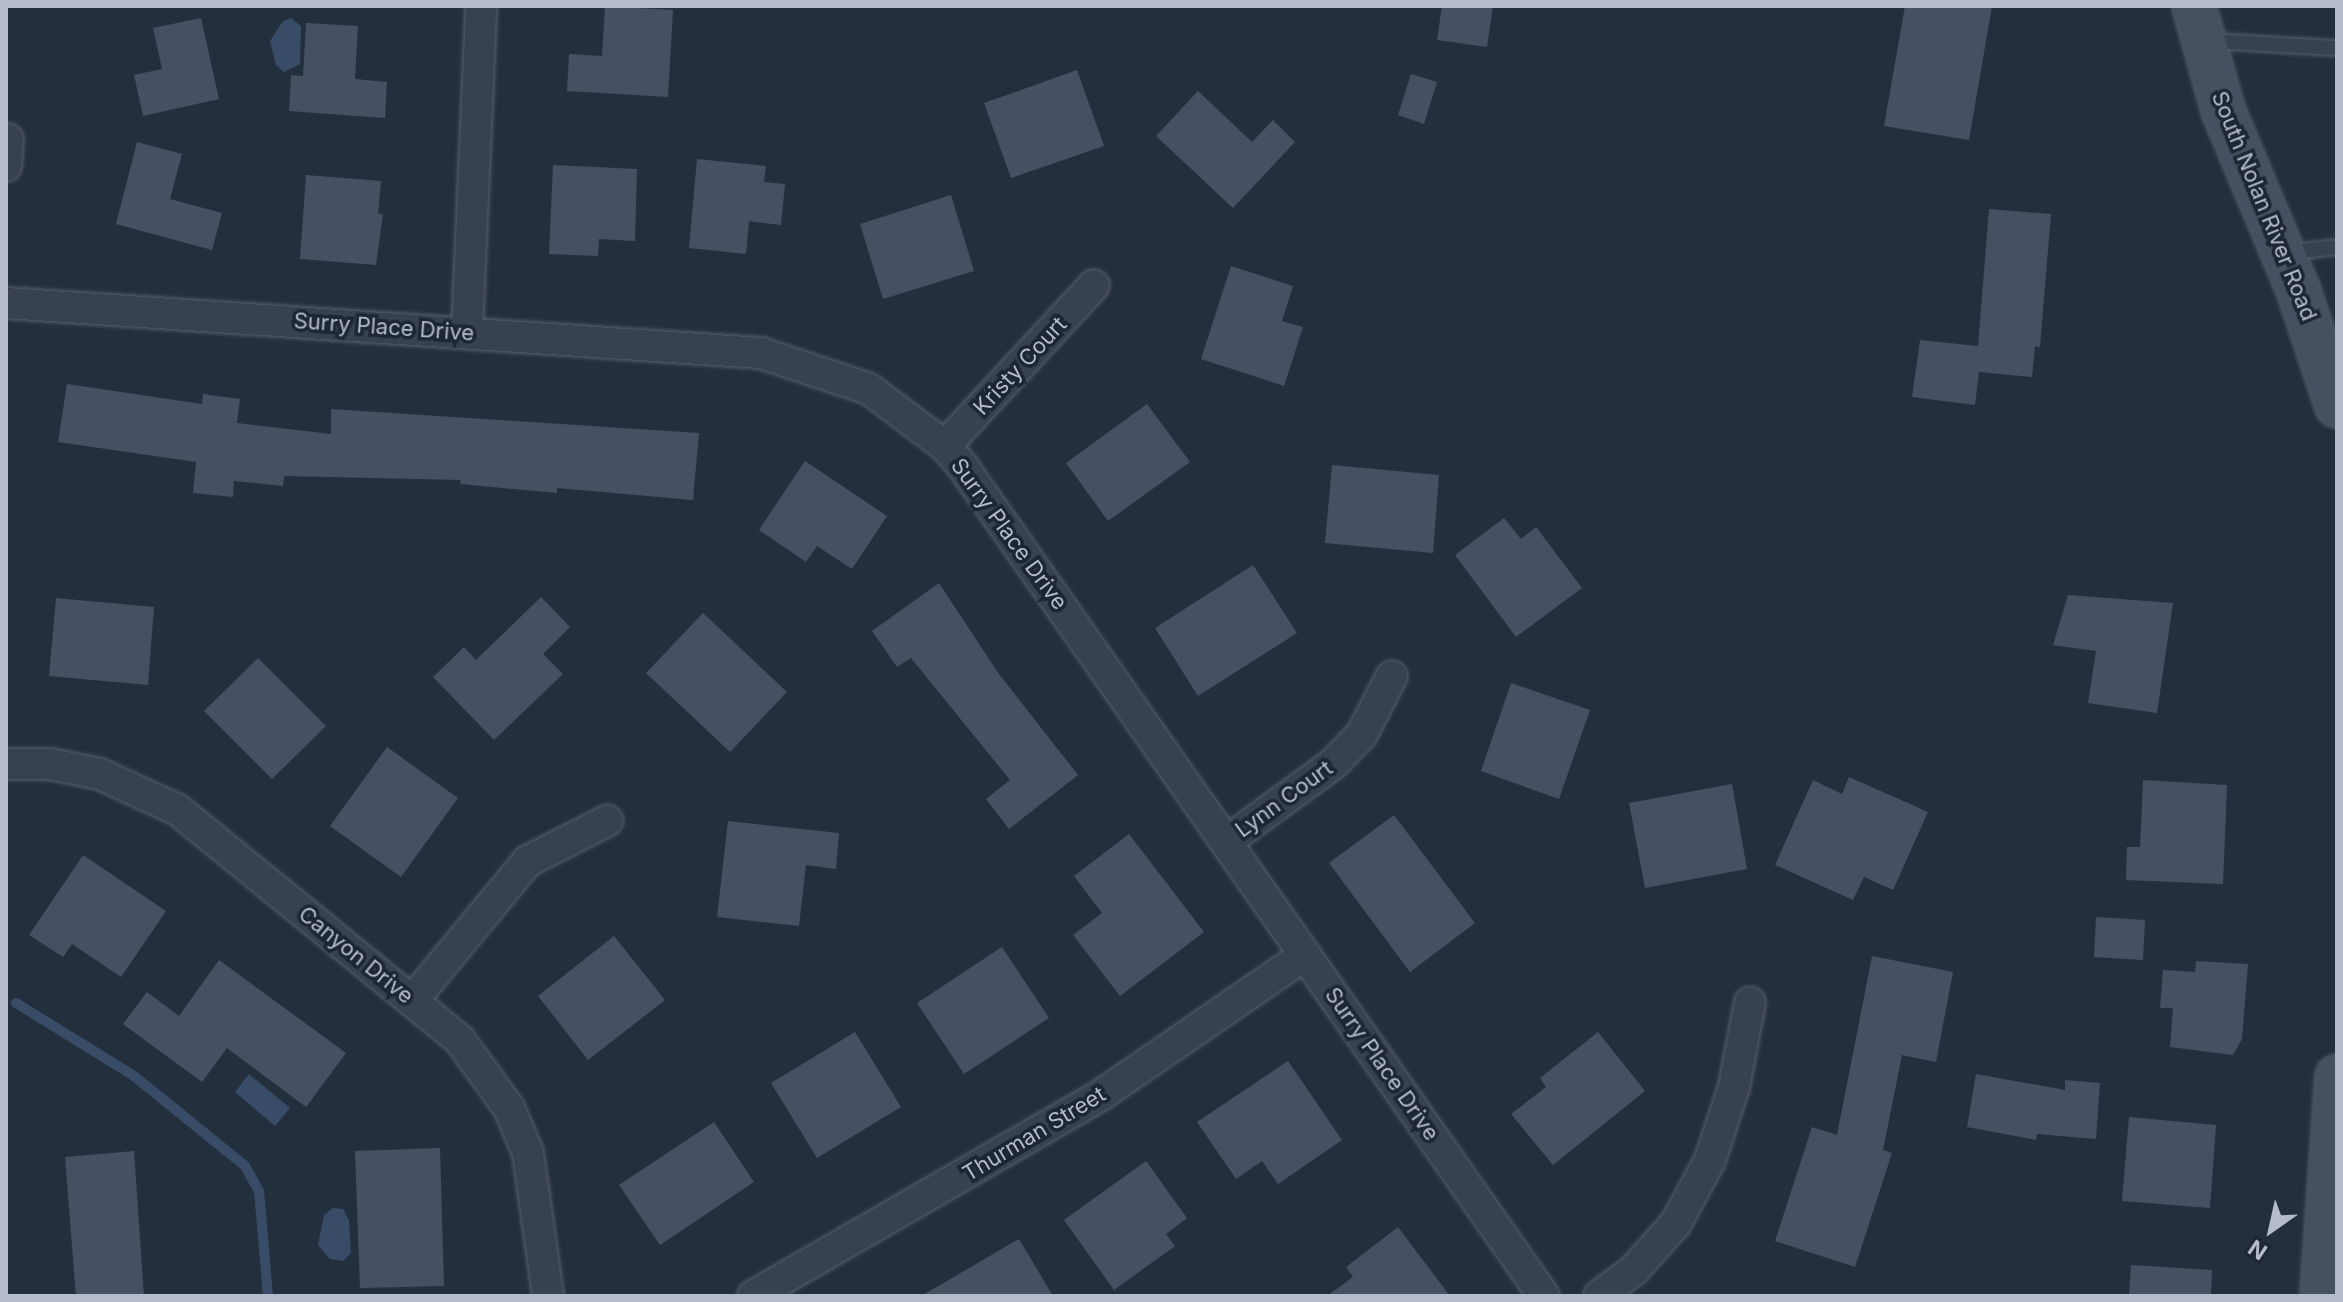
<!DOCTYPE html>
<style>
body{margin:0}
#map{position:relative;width:2343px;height:1302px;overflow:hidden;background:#242f3e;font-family:Inter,sans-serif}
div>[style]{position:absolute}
.water>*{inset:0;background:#394c67}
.stream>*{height:10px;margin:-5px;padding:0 5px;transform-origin:5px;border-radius:5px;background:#394c67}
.building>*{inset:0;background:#455162}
.roads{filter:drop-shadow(0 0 2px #565f6c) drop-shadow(0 0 2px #565f6c)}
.service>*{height:14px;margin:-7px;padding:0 7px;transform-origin:7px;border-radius:7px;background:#38414e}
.minor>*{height:30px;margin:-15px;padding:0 15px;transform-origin:15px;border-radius:15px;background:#38414e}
.secondary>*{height:42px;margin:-21px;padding:0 21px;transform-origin:21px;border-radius:21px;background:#465061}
span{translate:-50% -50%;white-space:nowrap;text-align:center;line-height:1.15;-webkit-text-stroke:7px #1d2633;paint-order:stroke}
.street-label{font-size:22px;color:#b4bcc9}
.frame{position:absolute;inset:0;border:8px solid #b4bcc9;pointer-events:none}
.north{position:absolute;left:2231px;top:1190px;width:80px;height:80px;-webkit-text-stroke:6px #1d2633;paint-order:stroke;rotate:214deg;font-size:22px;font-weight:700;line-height:32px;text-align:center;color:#b4bcc9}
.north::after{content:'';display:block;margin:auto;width:28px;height:36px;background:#b4bcc9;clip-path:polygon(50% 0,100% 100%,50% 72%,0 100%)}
</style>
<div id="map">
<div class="water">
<div style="clip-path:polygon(291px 18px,301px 26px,300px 64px,284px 72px,276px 65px,270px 41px,283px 21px)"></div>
<div style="clip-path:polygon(249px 1074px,290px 1108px,275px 1126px,235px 1092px)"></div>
<div style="clip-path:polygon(333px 1208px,343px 1209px,349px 1220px,351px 1253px,343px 1261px,330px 1259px,318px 1245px,324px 1215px)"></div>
</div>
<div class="stream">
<div style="left:16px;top:1003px;width:139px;rotate:31.7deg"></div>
<div style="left:134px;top:1076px;width:143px;rotate:39deg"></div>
<div style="left:245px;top:1166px;width:29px;rotate:61deg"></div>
<div style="left:259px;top:1191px;width:105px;rotate:85.1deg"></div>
</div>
<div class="building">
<div style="clip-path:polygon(605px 6px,673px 10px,668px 97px,567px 91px,569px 54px,602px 56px)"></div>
<div style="clip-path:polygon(1442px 6px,1493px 6px,1487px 47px,1437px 40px)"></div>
<div style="clip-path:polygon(1905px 6px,1992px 6px,1969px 140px,1884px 126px)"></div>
<div style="clip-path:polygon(201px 18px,219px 99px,143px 116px,134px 75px,162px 69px,153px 28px)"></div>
<div style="clip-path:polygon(306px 23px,358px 26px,355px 79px,387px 82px,385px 118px,289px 111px,291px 75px,303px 76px)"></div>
<div style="clip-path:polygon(1077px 70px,1104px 146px,1011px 178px,984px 103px)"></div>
<div style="clip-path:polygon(1411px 74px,1437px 82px,1424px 124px,1398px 115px)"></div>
<div style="clip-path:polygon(1198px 91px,1252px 142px,1273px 120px,1295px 142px,1233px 208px,1156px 136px)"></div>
<div style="clip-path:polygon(137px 142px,182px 154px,170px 199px,222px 213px,212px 250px,116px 224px)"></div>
<div style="clip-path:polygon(697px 159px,766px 166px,764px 182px,785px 184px,781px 225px,749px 221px,746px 254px,689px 248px)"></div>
<div style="clip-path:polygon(553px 165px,637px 169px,635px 241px,599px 239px,598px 256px,549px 254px)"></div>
<div style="clip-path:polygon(306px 175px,381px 181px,378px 214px,383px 214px,376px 265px,300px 259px)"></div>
<div style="clip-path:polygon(951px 195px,974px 271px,883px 299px,860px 224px)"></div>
<div style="clip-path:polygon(1989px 209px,2051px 214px,2040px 347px,2035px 346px,2032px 377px,1979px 372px,1975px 405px,1912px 397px,1920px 340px,1978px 346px)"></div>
<div style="clip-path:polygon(1231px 266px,1293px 286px,1282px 321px,1303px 327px,1284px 386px,1201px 359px)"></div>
<div style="clip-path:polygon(67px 384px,202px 404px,203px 394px,240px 399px,237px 423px,331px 434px,331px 409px,699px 433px,693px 500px,557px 488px,557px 493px,460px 484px,461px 480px,284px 476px,283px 486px,234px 481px,233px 497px,193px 493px,196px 462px,58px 442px)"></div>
<div style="clip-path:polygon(1147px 404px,1190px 462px,1108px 521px,1066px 463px)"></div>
<div style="clip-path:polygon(805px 461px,887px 516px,852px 569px,817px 546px,806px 562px,759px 530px)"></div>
<div style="clip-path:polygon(1332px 465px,1439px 475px,1433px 553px,1325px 543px)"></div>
<div style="clip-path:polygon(1504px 518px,1521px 539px,1536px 527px,1582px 588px,1516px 637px,1455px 555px)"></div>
<div style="clip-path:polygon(1253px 565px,1297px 633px,1198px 696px,1155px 628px)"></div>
<div style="clip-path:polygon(939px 583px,999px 674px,1078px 775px,1009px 829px,986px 799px,1010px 780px,911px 658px,897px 667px,872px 631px)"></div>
<div style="clip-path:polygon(2068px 595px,2173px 603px,2157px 713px,2088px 703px,2096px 651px,2053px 645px)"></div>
<div style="clip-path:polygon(541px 597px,570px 627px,543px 654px,563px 674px,494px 740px,433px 677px,464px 647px,476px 660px)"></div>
<div style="clip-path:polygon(56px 598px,154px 607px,148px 685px,49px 676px)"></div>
<div style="clip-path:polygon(703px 613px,787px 692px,730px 752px,646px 673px)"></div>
<div style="clip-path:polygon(258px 658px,326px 726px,272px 779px,204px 711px)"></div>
<div style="clip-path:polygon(1511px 683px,1590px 710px,1559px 799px,1481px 771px)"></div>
<div style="clip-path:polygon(387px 747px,458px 798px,401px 877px,330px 826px)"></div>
<div style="clip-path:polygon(1849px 777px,1928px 812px,1893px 890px,1864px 877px,1853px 900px,1775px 865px,1813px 780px,1842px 794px)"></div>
<div style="clip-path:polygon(2143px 780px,2227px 785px,2223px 884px,2126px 880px,2127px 847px,2140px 847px)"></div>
<div style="clip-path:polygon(1732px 784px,1747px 869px,1645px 888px,1629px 803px)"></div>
<div style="clip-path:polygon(1394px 815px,1475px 923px,1410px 972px,1329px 863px)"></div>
<div style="clip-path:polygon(728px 821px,839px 833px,836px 869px,806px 865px,799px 926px,717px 917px)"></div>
<div style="clip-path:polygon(1129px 834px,1204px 932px,1120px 996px,1073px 935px,1102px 913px,1074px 876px)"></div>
<div style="clip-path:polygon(83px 855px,166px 911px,121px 977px,72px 944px,63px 957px,29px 935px)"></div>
<div style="clip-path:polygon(2096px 917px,2145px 920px,2143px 960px,2094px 957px)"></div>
<div style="clip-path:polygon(614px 936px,665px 1000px,588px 1060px,538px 996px)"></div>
<div style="clip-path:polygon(1002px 947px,1049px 1018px,964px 1074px,917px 1003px)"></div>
<div style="clip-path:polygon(1872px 956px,1953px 972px,1936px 1062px,1902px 1055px,1883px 1150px,1892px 1153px,1855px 1267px,1775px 1241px,1812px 1127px,1837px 1135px)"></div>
<div style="clip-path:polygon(219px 960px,346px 1053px,306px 1107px,227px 1048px,202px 1082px,123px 1024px,147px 992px,179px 1016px)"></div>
<div style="clip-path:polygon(2196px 961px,2248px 964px,2242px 1039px,2233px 1055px,2170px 1047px,2173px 1008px,2160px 1008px,2163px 970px,2195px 972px)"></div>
<div style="clip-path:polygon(855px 1032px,901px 1107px,817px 1158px,771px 1083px)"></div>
<div style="clip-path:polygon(1598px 1032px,1645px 1091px,1553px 1165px,1511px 1114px,1546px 1087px,1540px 1078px)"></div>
<div style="clip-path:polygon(1288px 1061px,1342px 1140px,1278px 1184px,1262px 1161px,1236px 1179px,1197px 1122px)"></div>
<div style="clip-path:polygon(1976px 1074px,2065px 1090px,2065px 1080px,2100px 1083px,2096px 1139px,2037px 1134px,2036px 1140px,1967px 1127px)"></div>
<div style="clip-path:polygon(2129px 1117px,2216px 1125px,2210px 1208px,2122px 1201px)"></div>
<div style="clip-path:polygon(714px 1122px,754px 1182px,660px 1245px,619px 1185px)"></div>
<div style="clip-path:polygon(440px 1148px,444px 1286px,360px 1288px,355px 1151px)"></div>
<div style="clip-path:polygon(134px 1151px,144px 1296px,76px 1296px,65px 1157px)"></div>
<div style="clip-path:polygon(1146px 1161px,1187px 1218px,1166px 1234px,1175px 1246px,1114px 1290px,1064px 1220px)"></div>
<div style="clip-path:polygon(1398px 1227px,1450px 1296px,1327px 1296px,1353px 1277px,1346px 1267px)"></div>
<div style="clip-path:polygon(1019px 1239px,1053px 1296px,921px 1296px)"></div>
<div style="clip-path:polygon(2131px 1265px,2212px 1270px,2211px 1296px,2129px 1296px)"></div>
</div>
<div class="roads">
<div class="service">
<div style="left:2210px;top:41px;width:127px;rotate:3.2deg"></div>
<div style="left:2286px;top:253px;width:51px;rotate:-6.7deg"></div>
</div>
<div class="minor">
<div style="left:6px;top:166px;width:27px;rotate:-86deg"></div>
<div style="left:6px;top:303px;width:757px;rotate:3.79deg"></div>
<div style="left:761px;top:353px;width:114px;rotate:18.4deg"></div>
<div style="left:869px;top:389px;width:95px;rotate:36.9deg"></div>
<div style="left:945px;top:446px;width:28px;rotate:49deg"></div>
<div style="left:963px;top:467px;width:1012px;rotate:54.98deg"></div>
<div style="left:467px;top:332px;width:326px;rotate:-87.5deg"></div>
<div style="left:945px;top:446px;width:219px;rotate:-47.2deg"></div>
<div style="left:6px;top:764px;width:44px"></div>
<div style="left:50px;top:764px;width:51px;rotate:11.3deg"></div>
<div style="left:100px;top:774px;width:86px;rotate:24.8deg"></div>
<div style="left:178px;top:810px;width:362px;rotate:39.2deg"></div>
<div style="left:459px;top:1039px;width:85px;rotate:54.1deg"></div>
<div style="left:509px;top:1108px;width:49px;rotate:67.1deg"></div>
<div style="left:528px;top:1153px;width:144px;rotate:82deg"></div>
<div style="left:1226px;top:842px;width:132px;rotate:-36.1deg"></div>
<div style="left:1333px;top:764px;width:42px;rotate:-46deg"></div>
<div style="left:1362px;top:734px;width:65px;rotate:-62.7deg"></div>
<div style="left:412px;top:1001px;width:182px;rotate:-50.4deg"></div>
<div style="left:528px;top:861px;width:89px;rotate:-26.9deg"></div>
<div style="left:753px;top:1296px;width:405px;rotate:-30deg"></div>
<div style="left:1104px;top:1093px;width:244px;rotate:-34.5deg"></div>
<div style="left:1599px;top:1296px;width:44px;rotate:-36.6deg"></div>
<div style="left:1634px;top:1270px;width:63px;rotate:-48.2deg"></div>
<div style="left:1676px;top:1223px;width:72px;rotate:-61.6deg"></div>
<div style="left:1710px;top:1160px;width:77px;rotate:-71.8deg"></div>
<div style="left:1734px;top:1087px;width:86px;rotate:-79.3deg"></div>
</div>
<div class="secondary">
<div style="left:2194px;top:6px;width:108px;rotate:74.4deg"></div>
<div style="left:2223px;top:110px;width:197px;rotate:67.3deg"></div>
<div style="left:2299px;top:292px;width:120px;rotate:71.6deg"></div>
<div style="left:2322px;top:1296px;width:220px;rotate:-86.1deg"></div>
</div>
</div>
<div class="street-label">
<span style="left:2264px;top:206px;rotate:68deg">South Nolan River Road</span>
<span style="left:384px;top:327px;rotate:4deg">Surry Place Drive</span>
<span style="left:1020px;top:366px;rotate:-47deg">Kristy Court</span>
<span style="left:1009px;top:534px;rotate:54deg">Surry Place Drive</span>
<span style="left:1284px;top:799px;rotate:-36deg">Lynn Court</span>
<span style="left:356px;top:955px;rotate:39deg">Canyon Drive</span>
<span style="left:1382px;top:1064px;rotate:55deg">Surry Place Drive</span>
<span style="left:1034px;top:1134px;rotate:-31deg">Thurman Street</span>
</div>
<div class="frame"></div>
<div class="north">N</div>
</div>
